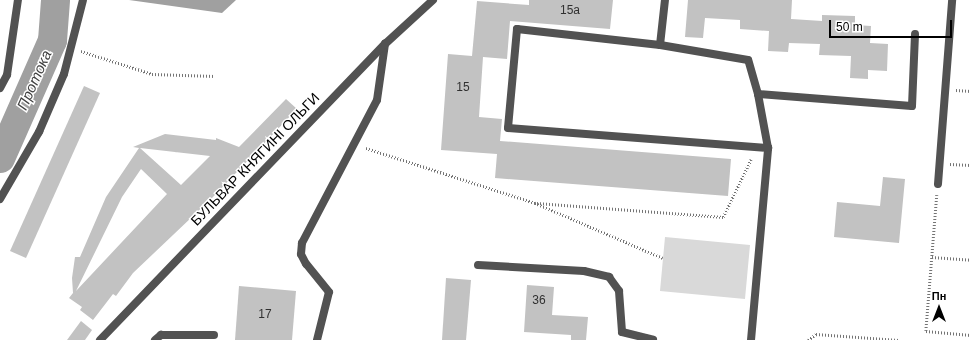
<!DOCTYPE html>
<meta charset="utf-8">
<style>
body{margin:0}
#map{position:relative;width:971px;height:340px;overflow:hidden;background:#fff;font-family:Arial,sans-serif}
div>[style]{position:absolute}
.green>*{inset:0;background:#d9d9d9}
.water>*{inset:0;background:#a0a0a0}
.river>*{height:29px;margin:-14.5px;padding:0 14.5px;transform-origin:14.5px;border-radius:14.5px;background:#a0a0a0}
.building>*{inset:0;background:#c2c2c2}
.path>*{height:2.5px;margin-top:-1.25px;transform-origin:0;background:repeating-linear-gradient(90deg,#747474 0 1px,transparent 0 3px)}
.lane>*{height:8px;margin:-4px;padding:0 4px;transform-origin:4px;border-radius:4px;background:#525252}
.street>*{height:8px;margin:-4px;padding:0 4px;transform-origin:4px;border-radius:4px;background:#525252}
span{translate:-50% -50%;white-space:nowrap;text-align:center;line-height:1.15;-webkit-text-stroke:3px #fff;paint-order:stroke}
.number-label{font-size:12px;color:#303030}
.number-label span{-webkit-text-stroke-width:0}
.street-label{font-size:14px;color:#000}
.water-label{font-size:15px;color:#414141;font-style:italic}
.north{position:absolute;left:919px;top:288px;width:40px;height:40px;-webkit-text-stroke:3px #fff;paint-order:stroke;rotate:0deg;font-size:11px;font-weight:700;line-height:16px;text-align:center;color:#000}
.north::after{content:'';display:block;margin:auto;width:14px;height:18px;background:#000;clip-path:polygon(50% 0,100% 100%,50% 72%,0 100%)}
.scale{position:absolute;left:829px;top:20px;width:123px;height:18px;box-sizing:border-box;border:2px solid #000;border-top:0;padding-left:5px;font-size:12px;line-height:14px;white-space:nowrap;color:#000;-webkit-text-stroke:3px #fff;paint-order:stroke}
</style>
<div id="map">
<div class="green">
<div style="clip-path:polygon(665px 237px,750px 245px,745px 299px,660px 291px)"></div>
</div>
<div class="water">
<div style="clip-path:polygon(129px 0,236px 0,222px 13px)"></div>
</div>
<div class="river">
<div style="left:0;top:158px;width:129px;rotate:-66.2deg"></div>
<div style="left:52px;top:40px;width:40px;rotate:-85.7deg"></div>
</div>
<div class="building">
<div style="clip-path:polygon(529px 0,613px 0,610px 29px,510px 21px,507px 59px,483px 57px,479px 117px,502px 119px,500px 141px,731px 159px,728px 196px,495px 178px,497px 154px,441px 150px,448px 54px,472px 56px,477px 1px,529px 5px)"></div>
<div style="clip-path:polygon(688px 0,792px 0,791px 19px,822px 21px,822px 15px,855px 16px,855px 25px,871px 26px,870px 43px,888px 44px,887px 71px,868px 70px,868px 79px,850px 78px,851px 56px,819px 55px,820px 44px,789px 43px,788px 52px,768px 51px,769px 31px,740px 29px,740px 20px,705px 18px,703px 38px,685px 37px)"></div>
<div style="clip-path:polygon(84px 86px,100px 93px,26px 258px,10px 251px)"></div>
<div style="clip-path:polygon(evenodd,286px 99px,297px 109px,213px 197px,133px 273px,116px 296px,113px 294px,93px 320px,80px 310px,82px 307px,69px 298px,73px 293px,72px 278px,75px 257px,80px 257px,106px 197px,139px 148px,133px 147px,165px 134px,216px 140px,216px 138px,239px 147px,286px 99px,140px 148px,210px 156px,181px 185px,140px 148px,286px 99px,141px 169px,167px 194px,76px 291px,122px 197px,141px 169px)"></div>
<div style="clip-path:polygon(883px 177px,905px 179px,899px 243px,834px 237px,837px 202px,880px 206px)"></div>
<div style="clip-path:polygon(446px 278px,471px 280px,466px 340px,442px 340px)"></div>
<div style="clip-path:polygon(527px 285px,554px 287px,552px 315px,588px 317px,586px 340px,571px 340px,571px 335px,524px 332px)"></div>
<div style="clip-path:polygon(239px 286px,296px 291px,292px 340px,235px 340px)"></div>
<div style="clip-path:polygon(81px 321px,92px 330px,85px 340px,67px 340px)"></div>
</div>
<div class="path">
<div style="left:81px;top:51px;width:75px;rotate:17.9deg"></div>
<div style="left:152px;top:74px;width:63px;rotate:1.8deg"></div>
<div style="left:956px;top:90px;width:15px;rotate:4deg"></div>
<div style="left:366px;top:148px;width:178px;rotate:18deg"></div>
<div style="left:535px;top:203px;width:139px;rotate:23.3deg"></div>
<div style="left:950px;top:164px;width:21px;rotate:3deg"></div>
<div style="left:937px;top:195px;width:136px;rotate:94.6deg"></div>
<div style="left:926px;top:331px;width:45px;rotate:5.1deg"></div>
<div style="left:537px;top:203px;width:187px;rotate:4.3deg"></div>
<div style="left:723px;top:217px;width:64px;rotate:-64.2deg"></div>
<div style="left:932px;top:257px;width:39px;rotate:4deg"></div>
<div style="left:808px;top:340px;width:10px;rotate:-37deg"></div>
<div style="left:816px;top:334px;width:83px;rotate:4.1deg"></div>
</div>
<div class="lane">
<div style="left:660px;top:45px;width:45px;rotate:-83.7deg"></div>
<div style="left:758px;top:94px;width:154px;rotate:4.5deg"></div>
<div style="left:912px;top:106px;width:72px;rotate:-87.6deg"></div>
<div style="left:938px;top:184px;width:185px;rotate:-85.6deg"></div>
<div style="left:478px;top:265px;width:106px;rotate:3.2deg"></div>
<div style="left:584px;top:271px;width:26px;rotate:13deg"></div>
<div style="left:609px;top:277px;width:17px;rotate:54deg"></div>
<div style="left:619px;top:291px;width:41px;rotate:85.8deg"></div>
<div style="left:622px;top:332px;width:32px;rotate:14deg"></div>
<div style="left:155px;top:340px;width:8px;rotate:-40deg"></div>
<div style="left:161px;top:335px;width:53px"></div>
<div style="left:317px;top:340px;width:49px;rotate:-76deg"></div>
<div style="left:329px;top:292px;width:36px;rotate:-129deg"></div>
<div style="left:306px;top:264px;width:11px;rotate:-117deg"></div>
<div style="left:301px;top:254px;width:11px;rotate:-85deg"></div>
<div style="left:302px;top:243px;width:161px;rotate:-62.3deg"></div>
<div style="left:377px;top:100px;width:57px;rotate:-81.9deg"></div>
<div style="left:751px;top:340px;width:193px;rotate:-84.9deg"></div>
<div style="left:768px;top:148px;width:55px;rotate:-100.5deg"></div>
<div style="left:758px;top:94px;width:35px;rotate:-106deg"></div>
<div style="left:748px;top:60px;width:89px;rotate:-170.3deg"></div>
<div style="left:660px;top:45px;width:144px;rotate:-173.6deg"></div>
<div style="left:517px;top:29px;width:99px;rotate:95.2deg"></div>
<div style="left:508px;top:128px;width:261px;rotate:4.4deg"></div>
</div>
<div class="street">
<div style="left:0;top:88px;width:15px;rotate:-62deg"></div>
<div style="left:7px;top:75px;width:76px;rotate:-81.7deg"></div>
<div style="left:0;top:199px;width:78px;rotate:-59.8deg"></div>
<div style="left:39px;top:132px;width:63px;rotate:-66.7deg"></div>
<div style="left:64px;top:74px;width:76px;rotate:-75.6deg"></div>
<div style="left:100px;top:340px;width:411px;rotate:-46.1deg"></div>
<div style="left:385px;top:44px;width:65px;rotate:-42.5deg"></div>
</div>
<div class="number-label">
<span style="left:570px;top:11px">15а</span>
<span style="left:463px;top:88px">15</span>
<span style="left:539px;top:301px">36</span>
<span style="left:265px;top:315px">17</span>
</div>
<div class="street-label">
<span style="left:255px;top:159px;rotate:-46deg">БУЛЬВАР КНЯГИНІ ОЛЬГИ</span>
</div>
<div class="water-label">
<span style="left:34px;top:80px;rotate:-66deg">Протока</span>
</div>
<div class="north">Пн</div>
<div class="scale">50 m</div>
</div>
